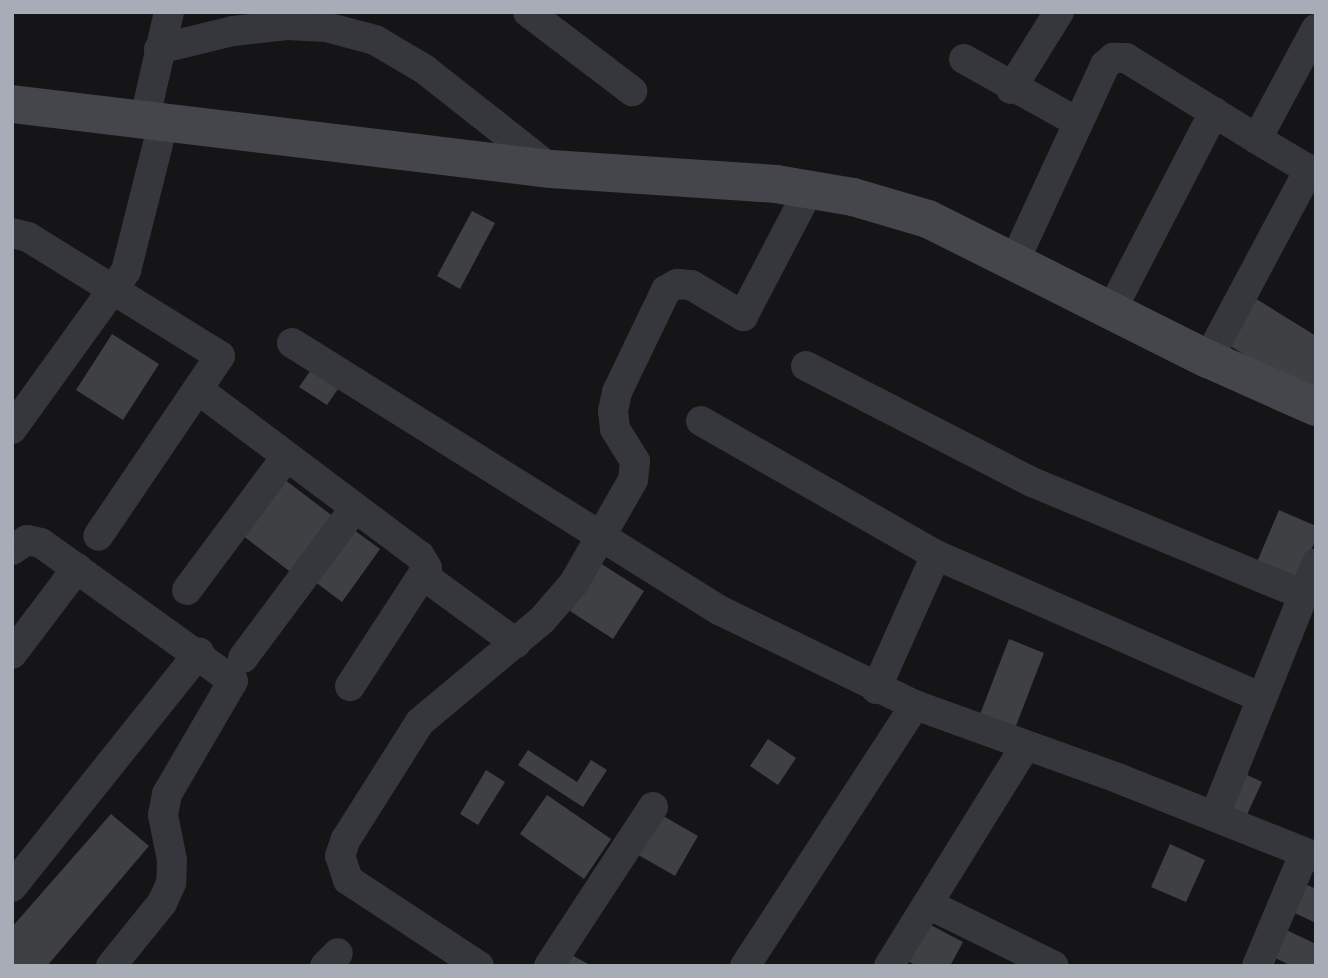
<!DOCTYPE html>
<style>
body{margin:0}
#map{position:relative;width:1328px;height:978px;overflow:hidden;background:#151517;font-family:"Alegreya Sans",sans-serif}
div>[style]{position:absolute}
.building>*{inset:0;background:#3f4044}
.street>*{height:30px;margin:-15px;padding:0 15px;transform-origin:15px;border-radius:15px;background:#36373c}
.secondary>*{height:38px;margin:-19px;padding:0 19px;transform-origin:19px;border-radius:19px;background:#44464c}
span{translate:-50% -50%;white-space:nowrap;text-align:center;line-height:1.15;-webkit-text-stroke:5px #101012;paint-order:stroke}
.frame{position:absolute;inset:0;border:14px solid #a7acb7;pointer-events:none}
</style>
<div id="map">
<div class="building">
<div style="clip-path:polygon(472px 211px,495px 223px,460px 289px,437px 276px)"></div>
<div style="clip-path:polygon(1250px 295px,1316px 336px,1316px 383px,1309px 394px,1222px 341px)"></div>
<div style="clip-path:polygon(112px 334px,159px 364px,123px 420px,76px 390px)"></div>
<div style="clip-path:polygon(313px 367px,340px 386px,327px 405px,299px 387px)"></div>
<div style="clip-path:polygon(280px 476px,339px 521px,297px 577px,238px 532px)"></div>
<div style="clip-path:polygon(1279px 510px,1316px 526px,1316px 539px,1298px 579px,1257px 562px)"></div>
<div style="clip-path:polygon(347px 525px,380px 549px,342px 602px,310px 578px)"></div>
<div style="clip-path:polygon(600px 563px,644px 591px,613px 639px,570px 611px)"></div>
<div style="clip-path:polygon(1009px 639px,1044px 653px,1014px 731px,979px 717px)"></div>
<div style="clip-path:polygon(768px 739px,796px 758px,778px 785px,750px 766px)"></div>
<div style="clip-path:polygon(528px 750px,577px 782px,591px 760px,607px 770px,583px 807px,518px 765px)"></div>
<div style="clip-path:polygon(486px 770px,505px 782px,478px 825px,460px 814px)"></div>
<div style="clip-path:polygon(1239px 771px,1262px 782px,1243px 823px,1220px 812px)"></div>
<div style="clip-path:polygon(547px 795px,611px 839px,584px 879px,520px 834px)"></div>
<div style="clip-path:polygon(658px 813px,698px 836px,675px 876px,635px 853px)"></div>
<div style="clip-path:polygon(111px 814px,149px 846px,47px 966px,12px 966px,12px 927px)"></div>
<div style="clip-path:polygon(1170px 844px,1205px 860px,1186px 902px,1151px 887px)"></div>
<div style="clip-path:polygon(1301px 882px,1316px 889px,1316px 923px,1288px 910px)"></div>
<div style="clip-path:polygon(923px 921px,963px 942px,950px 966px,917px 966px,904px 959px)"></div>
<div style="clip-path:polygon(1280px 927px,1316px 944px,1316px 966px,1292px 966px,1267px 954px)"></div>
<div style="clip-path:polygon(566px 952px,592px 966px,558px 966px)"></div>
</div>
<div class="street">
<div style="left:528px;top:12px;width:131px;rotate:37.2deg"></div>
<div style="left:159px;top:49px;width:76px;rotate:-13.7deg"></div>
<div style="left:233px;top:31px;width:54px;rotate:-6.3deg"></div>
<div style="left:287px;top:25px;width:39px;rotate:3deg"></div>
<div style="left:326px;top:27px;width:51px;rotate:14.9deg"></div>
<div style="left:375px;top:40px;width:57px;rotate:30.6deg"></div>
<div style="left:424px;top:69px;width:162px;rotate:38.2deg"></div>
<div style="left:964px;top:59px;width:129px;rotate:29.1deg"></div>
<div style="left:1011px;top:89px;width:91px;rotate:-58.1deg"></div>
<div style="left:144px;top:122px;width:113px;rotate:-77.2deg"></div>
<div style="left:12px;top:233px;width:16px;rotate:14deg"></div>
<div style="left:28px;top:237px;width:226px;rotate:31.8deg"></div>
<div style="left:220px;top:356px;width:217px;rotate:124.1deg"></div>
<div style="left:1015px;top:260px;width:215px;rotate:-65.2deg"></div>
<div style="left:1105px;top:65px;width:11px;rotate:-41deg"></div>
<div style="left:1113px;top:58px;width:13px"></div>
<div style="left:1126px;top:58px;width:154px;rotate:31.7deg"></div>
<div style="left:1112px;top:309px;width:222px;rotate:-62.6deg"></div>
<div style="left:292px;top:343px;width:504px;rotate:32.02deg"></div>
<div style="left:719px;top:610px;width:218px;rotate:25.9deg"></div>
<div style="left:915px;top:705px;width:218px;rotate:19.8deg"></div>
<div style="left:1120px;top:779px;width:211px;rotate:21.7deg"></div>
<div style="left:1208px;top:359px;width:214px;rotate:-61.9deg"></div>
<div style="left:1309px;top:170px;width:61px;rotate:-149.2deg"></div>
<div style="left:1257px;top:139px;width:125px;rotate:-61.8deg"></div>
<div style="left:806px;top:366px;width:254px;rotate:27.2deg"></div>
<div style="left:1032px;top:482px;width:294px;rotate:22.6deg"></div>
<div style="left:200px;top:391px;width:275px;rotate:36.9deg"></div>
<div style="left:420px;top:556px;width:14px;rotate:60deg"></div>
<div style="left:427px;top:568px;width:141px;rotate:123.1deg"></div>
<div style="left:701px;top:421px;width:271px;rotate:29.7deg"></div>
<div style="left:936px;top:555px;width:356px;rotate:23.7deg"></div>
<div style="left:12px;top:429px;width:195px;rotate:-54.2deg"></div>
<div style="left:126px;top:271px;width:152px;rotate:-75.9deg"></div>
<div style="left:12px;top:550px;width:18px;rotate:-34deg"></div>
<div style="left:27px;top:540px;width:14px;rotate:12deg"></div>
<div style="left:41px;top:543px;width:236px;rotate:35.7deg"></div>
<div style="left:233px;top:681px;width:131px;rotate:120.3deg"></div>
<div style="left:167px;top:794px;width:21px;rotate:101deg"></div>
<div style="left:163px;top:815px;width:46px;rotate:78.7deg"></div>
<div style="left:172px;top:860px;width:23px;rotate:92deg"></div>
<div style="left:171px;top:883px;width:22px;rotate:114deg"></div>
<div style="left:162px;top:903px;width:81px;rotate:129deg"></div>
<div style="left:424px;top:576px;width:114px;rotate:36.1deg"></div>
<div style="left:187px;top:590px;width:166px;rotate:-53.3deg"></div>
<div style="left:12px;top:654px;width:108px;rotate:-52.9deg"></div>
<div style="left:243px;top:658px;width:186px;rotate:-53.3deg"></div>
<div style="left:876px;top:689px;width:147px;rotate:-65.9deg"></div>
<div style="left:1215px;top:815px;width:271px;rotate:-68.1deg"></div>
<div style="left:12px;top:887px;width:300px;rotate:-51.4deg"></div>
<div style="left:928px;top:904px;width:140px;rotate:26.2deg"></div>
<div style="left:325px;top:966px;width:18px;rotate:-45deg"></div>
<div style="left:479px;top:966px;width:157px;rotate:-146.7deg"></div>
<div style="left:348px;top:880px;width:25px;rotate:-108deg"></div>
<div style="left:340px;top:856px;width:18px;rotate:-71deg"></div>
<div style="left:346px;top:839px;width:138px;rotate:-57.7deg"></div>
<div style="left:420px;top:722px;width:159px;rotate:-39.9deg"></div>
<div style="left:542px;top:620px;width:49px;rotate:-49.1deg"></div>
<div style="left:574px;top:583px;width:119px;rotate:-60.2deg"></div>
<div style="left:633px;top:480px;width:19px;rotate:-84deg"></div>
<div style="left:635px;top:461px;width:38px;rotate:-122deg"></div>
<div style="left:615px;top:429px;width:18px;rotate:-96deg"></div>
<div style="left:613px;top:411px;width:19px;rotate:-78deg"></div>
<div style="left:617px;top:392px;width:113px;rotate:-64.3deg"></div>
<div style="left:666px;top:290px;width:13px;rotate:-29deg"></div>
<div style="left:677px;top:284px;width:14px;rotate:4deg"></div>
<div style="left:691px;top:285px;width:61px;rotate:30.8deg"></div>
<div style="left:743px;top:316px;width:142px;rotate:-62.4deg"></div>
<div style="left:549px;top:966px;width:190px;rotate:-56.8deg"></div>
<div style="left:745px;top:966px;width:311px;rotate:-56.9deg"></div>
<div style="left:889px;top:966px;width:258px;rotate:-58.2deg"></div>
<div style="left:1257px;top:966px;width:121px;rotate:-67.2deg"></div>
</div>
<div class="secondary">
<div style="left:12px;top:104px;width:543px;rotate:6.88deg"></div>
<div style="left:551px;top:169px;width:225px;rotate:3.8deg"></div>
<div style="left:776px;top:184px;width:78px;rotate:9.6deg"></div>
<div style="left:853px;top:197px;width:78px;rotate:16.3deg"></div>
<div style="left:928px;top:219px;width:313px;rotate:26.6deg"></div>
<div style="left:1208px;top:359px;width:118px;rotate:24deg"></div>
</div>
<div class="frame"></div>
</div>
